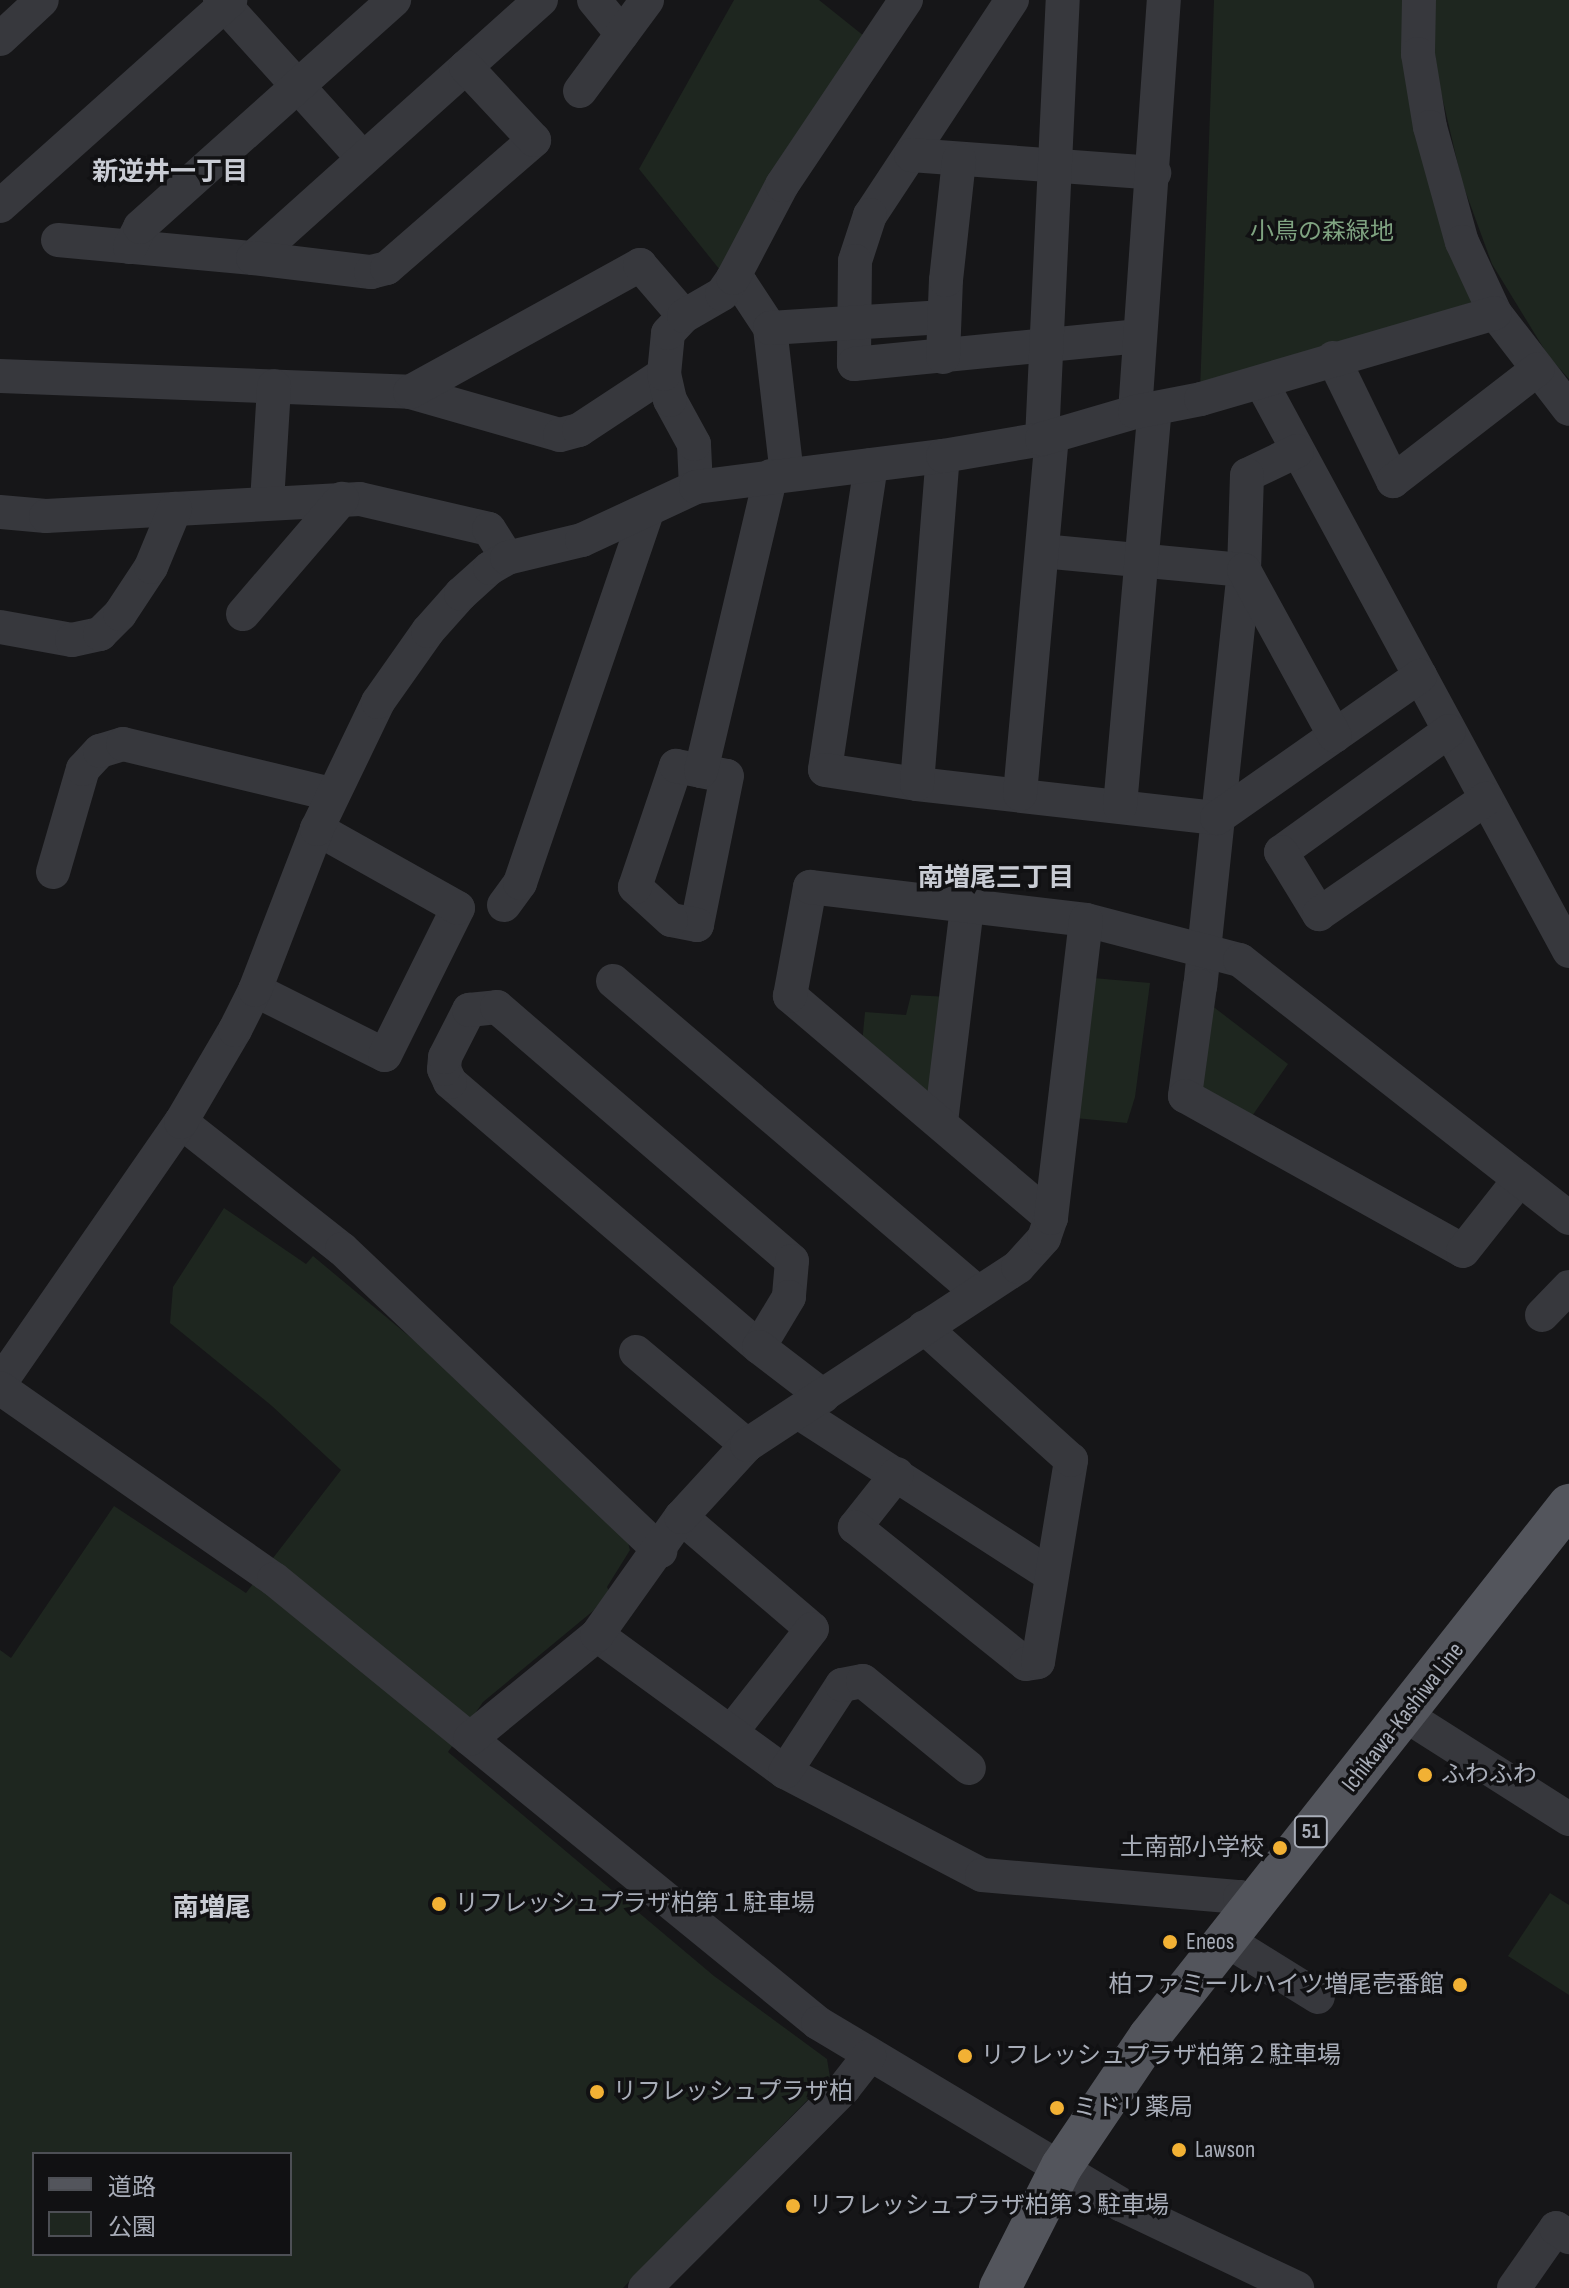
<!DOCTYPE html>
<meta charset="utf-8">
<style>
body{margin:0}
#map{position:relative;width:1569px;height:2288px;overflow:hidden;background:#161618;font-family:"Sofia Sans Condensed","Noto Sans JP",sans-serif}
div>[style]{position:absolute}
.green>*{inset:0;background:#1e261f}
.minor>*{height:34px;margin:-17px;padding:0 17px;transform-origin:17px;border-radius:17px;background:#37383d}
.major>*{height:42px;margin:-21px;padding:0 21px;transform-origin:21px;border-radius:21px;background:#53555c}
.dots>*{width:22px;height:22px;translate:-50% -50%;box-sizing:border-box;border:4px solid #111113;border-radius:50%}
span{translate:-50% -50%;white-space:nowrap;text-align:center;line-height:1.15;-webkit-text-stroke:7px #111113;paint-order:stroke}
.shield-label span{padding:2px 6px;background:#111113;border:2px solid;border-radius:6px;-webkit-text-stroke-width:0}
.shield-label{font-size:22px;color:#a8adb8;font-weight:700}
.park-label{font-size:24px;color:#7fa381}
.street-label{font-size:24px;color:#a8adb8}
.poi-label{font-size:24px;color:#a8adb8}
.left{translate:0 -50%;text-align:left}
.right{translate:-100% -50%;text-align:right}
.neighbourhood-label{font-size:26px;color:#c9ccd4;font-weight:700}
.legend{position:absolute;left:32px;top:2152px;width:260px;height:104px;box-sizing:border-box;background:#111113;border:2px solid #4d4f55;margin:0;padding:10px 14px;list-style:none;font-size:24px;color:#a8adb8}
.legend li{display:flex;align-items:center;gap:16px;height:40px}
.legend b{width:40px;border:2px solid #4d4f55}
</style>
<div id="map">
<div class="green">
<div style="clip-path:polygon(734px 0,819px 0,869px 40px,724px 275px,639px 169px)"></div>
<div style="clip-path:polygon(1214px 0,1408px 0,1478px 300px,1200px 393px)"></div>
<div style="clip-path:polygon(1436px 0,1569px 0,1569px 379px,1549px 357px,1492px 264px,1462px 182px,1437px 75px,1432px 22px)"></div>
<div style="clip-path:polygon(1093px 978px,1150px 983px,1135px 1097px,1127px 1123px,1075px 1118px)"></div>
<div style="clip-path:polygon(911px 995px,949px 997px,938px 1088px,921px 1094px,862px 1044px,865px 1012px,906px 1015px)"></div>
<div style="clip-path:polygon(1211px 1005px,1288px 1064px,1250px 1119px,1206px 1095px,1198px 1078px)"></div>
<div style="clip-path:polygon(evenodd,224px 1208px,306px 1264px,313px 1256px,446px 1367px,626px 1535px,630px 1550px,607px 1587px,609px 1591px,593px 1611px,483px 1702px,448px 1752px,714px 1976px,827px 2059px,830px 2077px,623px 2288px,0 2288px,0 1650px,11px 1658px,114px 1506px,246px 1593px,341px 1470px,272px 1406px,170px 1323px,173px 1287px,224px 1208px,34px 2154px,290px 2154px,290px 2254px,34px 2254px,34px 2154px)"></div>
<div style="clip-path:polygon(1550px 1893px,1569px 1905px,1569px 1995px,1508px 1956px)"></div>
</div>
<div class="minor">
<div style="left:220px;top:0;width:213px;rotate:47.9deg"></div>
<div style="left:594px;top:0;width:44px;rotate:50.5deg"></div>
<div style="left:1012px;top:0;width:258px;rotate:123.4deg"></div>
<div style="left:870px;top:215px;width:48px;rotate:108.1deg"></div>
<div style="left:855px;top:261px;width:103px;rotate:90.6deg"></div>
<div style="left:854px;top:364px;width:287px;rotate:-5.6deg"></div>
<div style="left:1419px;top:0;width:54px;rotate:91.1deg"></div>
<div style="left:1418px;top:54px;width:74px;rotate:80.7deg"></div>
<div style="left:1430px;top:127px;width:119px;rotate:74.5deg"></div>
<div style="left:1462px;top:242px;width:78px;rotate:65.1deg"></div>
<div style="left:1495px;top:313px;width:121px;rotate:52.4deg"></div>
<div style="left:0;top:39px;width:57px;rotate:-42.9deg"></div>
<div style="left:580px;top:91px;width:113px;rotate:-53.6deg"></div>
<div style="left:911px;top:155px;width:244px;rotate:4.2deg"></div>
<div style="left:0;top:206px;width:309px;rotate:-41.8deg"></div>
<div style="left:58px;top:240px;width:196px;rotate:5.3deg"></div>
<div style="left:253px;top:258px;width:387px;rotate:-41.9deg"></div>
<div style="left:130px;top:247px;width:22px;rotate:-63deg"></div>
<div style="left:140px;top:227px;width:341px;rotate:-41.8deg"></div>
<div style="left:253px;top:258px;width:119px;rotate:6.8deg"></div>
<div style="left:371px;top:272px;width:16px;rotate:-14deg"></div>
<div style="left:387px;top:268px;width:195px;rotate:-41deg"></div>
<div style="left:534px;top:140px;width:100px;rotate:-133deg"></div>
<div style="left:733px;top:278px;width:10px;rotate:37deg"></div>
<div style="left:741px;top:284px;width:53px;rotate:56.6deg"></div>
<div style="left:770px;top:328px;width:147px;rotate:83.4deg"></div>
<div style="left:770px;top:328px;width:174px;rotate:-3.6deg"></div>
<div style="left:943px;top:357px;width:77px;rotate:-87.8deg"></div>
<div style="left:946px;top:280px;width:121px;rotate:-83.8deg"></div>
<div style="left:1333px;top:358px;width:137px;rotate:64deg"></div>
<div style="left:1393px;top:481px;width:183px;rotate:-37.7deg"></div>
<div style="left:0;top:376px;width:410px;rotate:2.2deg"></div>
<div style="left:410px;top:392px;width:156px;rotate:16deg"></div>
<div style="left:560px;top:435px;width:20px;rotate:-15deg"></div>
<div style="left:579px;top:430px;width:102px;rotate:-33.4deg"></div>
<div style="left:1261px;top:382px;width:647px;rotate:61.57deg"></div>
<div style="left:410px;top:392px;width:263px;rotate:-28.9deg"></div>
<div style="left:640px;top:265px;width:67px;rotate:49.2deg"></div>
<div style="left:1135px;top:412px;width:413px;rotate:-86deg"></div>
<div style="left:1042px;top:439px;width:440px;rotate:-87.3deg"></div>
<div style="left:1297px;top:451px;width:55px;rotate:154.4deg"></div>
<div style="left:1247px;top:475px;width:95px;rotate:91.8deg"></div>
<div style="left:1244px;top:570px;width:418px;rotate:96deg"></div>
<div style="left:1200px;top:986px;width:111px;rotate:97.8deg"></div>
<div style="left:1185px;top:1096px;width:318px;rotate:29.1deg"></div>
<div style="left:1463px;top:1251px;width:90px;rotate:-51.7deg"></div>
<div style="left:871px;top:465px;width:308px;rotate:98.6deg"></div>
<div style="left:825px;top:770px;width:93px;rotate:8.7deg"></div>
<div style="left:917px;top:784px;width:302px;rotate:6.5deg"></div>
<div style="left:1217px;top:818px;width:248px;rotate:-35deg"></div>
<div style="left:696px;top:487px;width:43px;rotate:-92.7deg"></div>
<div style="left:694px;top:444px;width:50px;rotate:-118.6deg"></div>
<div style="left:670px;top:400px;width:27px;rotate:-103deg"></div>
<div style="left:664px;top:374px;width:41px;rotate:-84.4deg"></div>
<div style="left:668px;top:333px;width:23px;rotate:-47deg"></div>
<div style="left:684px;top:316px;width:44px;rotate:-30.1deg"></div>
<div style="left:722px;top:294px;width:19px;rotate:-55deg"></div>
<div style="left:733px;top:278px;width:105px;rotate:-62.2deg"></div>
<div style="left:782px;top:185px;width:223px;rotate:-56.2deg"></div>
<div style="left:267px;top:502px;width:116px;rotate:-86.5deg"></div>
<div style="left:0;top:512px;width:46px;rotate:5deg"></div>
<div style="left:46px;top:516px;width:314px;rotate:-3.1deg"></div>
<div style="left:360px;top:499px;width:132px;rotate:13.1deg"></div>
<div style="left:489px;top:529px;width:34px;rotate:58deg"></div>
<div style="left:1042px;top:551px;width:203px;rotate:5.4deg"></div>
<div style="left:1244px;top:570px;width:189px;rotate:61.3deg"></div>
<div style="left:243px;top:614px;width:152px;rotate:-49.3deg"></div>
<div style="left:0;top:627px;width:73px;rotate:10.2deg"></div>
<div style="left:72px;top:640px;width:29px;rotate:-12deg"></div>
<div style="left:100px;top:634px;width:28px;rotate:-45deg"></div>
<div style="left:120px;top:614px;width:56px;rotate:-56.6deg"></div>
<div style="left:151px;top:567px;width:63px;rotate:-67.5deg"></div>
<div style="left:1449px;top:731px;width:207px;rotate:144.2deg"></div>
<div style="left:1281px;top:852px;width:73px;rotate:58.5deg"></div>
<div style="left:1319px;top:914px;width:203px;rotate:-34.6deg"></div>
<div style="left:701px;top:771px;width:26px;rotate:11deg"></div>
<div style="left:727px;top:776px;width:152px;rotate:101.4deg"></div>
<div style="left:697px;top:925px;width:26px;rotate:-169deg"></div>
<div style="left:671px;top:920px;width:49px;rotate:-137.5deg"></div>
<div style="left:635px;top:887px;width:128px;rotate:-71.3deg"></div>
<div style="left:676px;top:766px;width:25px;rotate:11deg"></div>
<div style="left:701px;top:771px;width:303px;rotate:-76.7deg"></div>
<div style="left:917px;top:784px;width:329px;rotate:-85.5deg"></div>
<div style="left:1020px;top:794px;width:359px;rotate:-84.9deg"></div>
<div style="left:1120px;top:806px;width:399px;rotate:-85deg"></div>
<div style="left:53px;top:872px;width:107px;rotate:-73.8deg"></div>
<div style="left:83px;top:769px;width:25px;rotate:-47deg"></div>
<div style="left:100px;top:751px;width:24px;rotate:-17deg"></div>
<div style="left:123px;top:744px;width:215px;rotate:13.5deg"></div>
<div style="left:504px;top:905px;width:27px;rotate:-54deg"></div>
<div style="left:520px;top:883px;width:392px;rotate:-71.1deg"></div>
<div style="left:613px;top:981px;width:480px;rotate:40.5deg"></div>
<div style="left:255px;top:990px;width:145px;rotate:26.6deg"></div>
<div style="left:385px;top:1055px;width:164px;rotate:-63.6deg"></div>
<div style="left:458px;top:908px;width:162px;rotate:-150.7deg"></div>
<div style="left:181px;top:1122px;width:205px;rotate:38.3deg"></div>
<div style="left:342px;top:1249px;width:439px;rotate:43.5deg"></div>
<div style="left:941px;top:1122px;width:218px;rotate:-83.1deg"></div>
<div style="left:1051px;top:1218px;width:343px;rotate:-139.6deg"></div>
<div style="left:790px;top:996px;width:111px;rotate:-79.6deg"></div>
<div style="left:810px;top:887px;width:278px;rotate:6.8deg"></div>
<div style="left:1086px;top:920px;width:159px;rotate:14.6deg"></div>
<div style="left:1240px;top:960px;width:418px;rotate:38.1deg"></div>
<div style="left:1542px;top:1315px;width:39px;rotate:-46deg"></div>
<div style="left:759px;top:1347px;width:407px;rotate:-139.4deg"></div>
<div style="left:450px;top:1082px;width:14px;rotate:-115deg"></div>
<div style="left:444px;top:1069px;width:12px;rotate:-85deg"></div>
<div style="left:445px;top:1057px;width:53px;rotate:-62.9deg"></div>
<div style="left:469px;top:1010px;width:28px;rotate:-6deg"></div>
<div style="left:497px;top:1007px;width:389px;rotate:40.7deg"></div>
<div style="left:792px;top:1261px;width:36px;rotate:95deg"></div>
<div style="left:789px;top:1297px;width:58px;rotate:121deg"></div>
<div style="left:759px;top:1347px;width:81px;rotate:37.4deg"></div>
<div style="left:636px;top:1352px;width:145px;rotate:40deg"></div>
<div style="left:0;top:1383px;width:318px;rotate:-55.3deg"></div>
<div style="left:181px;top:1122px;width:107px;rotate:-59.6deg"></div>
<div style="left:235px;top:1030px;width:45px;rotate:-63.4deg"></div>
<div style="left:255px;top:990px;width:173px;rotate:-68.9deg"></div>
<div style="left:317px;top:829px;width:141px;rotate:-64.3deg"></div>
<div style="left:378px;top:702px;width:87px;rotate:-54.8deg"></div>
<div style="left:428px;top:631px;width:50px;rotate:-48.3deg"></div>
<div style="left:461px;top:594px;width:39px;rotate:-42deg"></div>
<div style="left:490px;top:568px;width:20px;rotate:-30deg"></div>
<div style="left:507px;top:558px;width:77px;rotate:-13.5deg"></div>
<div style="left:582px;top:540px;width:126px;rotate:-24.9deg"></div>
<div style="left:696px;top:487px;width:249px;rotate:-7.2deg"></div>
<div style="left:943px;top:456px;width:100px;rotate:-9.7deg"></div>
<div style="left:1042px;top:439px;width:97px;rotate:-16.2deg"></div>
<div style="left:1135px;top:412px;width:67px;rotate:-11.1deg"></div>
<div style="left:1201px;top:399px;width:306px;rotate:-16.3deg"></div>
<div style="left:0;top:1388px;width:334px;rotate:34.9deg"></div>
<div style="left:274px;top:1579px;width:702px;rotate:39.22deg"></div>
<div style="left:818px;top:2023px;width:354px;rotate:30.9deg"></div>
<div style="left:1122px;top:2205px;width:194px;rotate:25.4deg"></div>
<div style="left:798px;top:1412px;width:301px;rotate:32.8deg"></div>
<div style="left:897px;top:1474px;width:68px;rotate:128.4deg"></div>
<div style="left:855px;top:1527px;width:219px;rotate:38.7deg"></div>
<div style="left:1026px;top:1664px;width:12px;rotate:-9deg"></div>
<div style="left:1038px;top:1662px;width:205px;rotate:-80.7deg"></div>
<div style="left:1071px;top:1460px;width:198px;rotate:-137.9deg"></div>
<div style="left:681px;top:1517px;width:172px;rotate:40.5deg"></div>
<div style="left:812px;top:1629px;width:130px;rotate:128.1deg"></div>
<div style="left:597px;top:1635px;width:233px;rotate:36.1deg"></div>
<div style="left:785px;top:1772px;width:222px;rotate:27.6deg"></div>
<div style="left:982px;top:1875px;width:259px;rotate:4.9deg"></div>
<div style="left:1240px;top:1897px;width:15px;rotate:28deg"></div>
<div style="left:1405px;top:1715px;width:194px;rotate:32.4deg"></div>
<div style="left:470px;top:1739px;width:164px;rotate:-39.3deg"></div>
<div style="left:597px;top:1635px;width:145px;rotate:-54.6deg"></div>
<div style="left:681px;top:1517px;width:98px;rotate:-47.5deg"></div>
<div style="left:747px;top:1445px;width:324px;rotate:-33.3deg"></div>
<div style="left:1018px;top:1267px;width:39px;rotate:-48deg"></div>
<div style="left:1044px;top:1238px;width:21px;rotate:-71deg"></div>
<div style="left:1051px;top:1218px;width:300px;rotate:-83.3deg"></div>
<div style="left:785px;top:1772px;width:104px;rotate:-56.8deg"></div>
<div style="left:842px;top:1685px;width:21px;rotate:-11deg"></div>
<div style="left:863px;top:1681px;width:137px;rotate:39.4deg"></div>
<div style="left:1226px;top:1940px;width:108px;rotate:31.8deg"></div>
<div style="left:645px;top:2288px;width:282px;rotate:-45.1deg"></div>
<div style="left:844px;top:2088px;width:41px;rotate:-52deg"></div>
<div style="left:1514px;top:2288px;width:73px;rotate:-55deg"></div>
<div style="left:1556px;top:2228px;width:16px;rotate:35deg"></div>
</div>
<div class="major">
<div style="left:1000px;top:2288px;width:137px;rotate:-63.1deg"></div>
<div style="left:1062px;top:2166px;width:156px;rotate:-56deg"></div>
<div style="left:1149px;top:2037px;width:678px;rotate:-51.71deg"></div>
</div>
<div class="dots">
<div style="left:1425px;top:1775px;background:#f2b134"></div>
<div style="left:1280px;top:1848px;background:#f2b134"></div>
<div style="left:439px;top:1904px;background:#f2b134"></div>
<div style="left:1170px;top:1942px;background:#f2b134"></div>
<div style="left:1460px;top:1985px;background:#f2b134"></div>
<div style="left:965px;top:2056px;background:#f2b134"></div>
<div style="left:597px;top:2092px;background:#f2b134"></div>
<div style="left:1057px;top:2108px;background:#f2b134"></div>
<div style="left:1179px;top:2150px;background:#f2b134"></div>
<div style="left:793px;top:2206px;background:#f2b134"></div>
</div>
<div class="shield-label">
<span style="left:1311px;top:1832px">51</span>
</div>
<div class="park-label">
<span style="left:1322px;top:232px">小鳥の森緑地</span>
</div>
<div class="street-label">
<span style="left:1403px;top:1717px;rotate:-52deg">Ichikawa-Kashiwa Line</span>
</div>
<div class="poi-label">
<span class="left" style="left:1441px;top:1775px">ふわふわ</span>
<span class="right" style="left:1264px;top:1848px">土南部小学校</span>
<span class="left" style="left:455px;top:1904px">リフレッシュプラザ柏第１駐車場</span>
<span class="left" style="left:1186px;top:1942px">Eneos</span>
<span class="right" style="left:1444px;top:1985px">柏ファミールハイツ増尾壱番館</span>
<span class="left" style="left:981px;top:2056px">リフレッシュプラザ柏第２駐車場</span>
<span class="left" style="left:613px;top:2092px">リフレッシュプラザ柏</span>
<span class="left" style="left:1073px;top:2108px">ミドリ薬局</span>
<span class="left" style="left:1195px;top:2150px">Lawson</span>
<span class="left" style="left:809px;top:2206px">リフレッシュプラザ柏第３駐車場</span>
</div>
<div class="neighbourhood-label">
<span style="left:170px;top:173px">新逆井一丁目</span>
<span style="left:996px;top:879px">南増尾三丁目</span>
<span style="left:212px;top:1909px">南増尾</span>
</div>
<ul class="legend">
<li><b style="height:10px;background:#53555c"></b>道路</li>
<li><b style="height:22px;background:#1e261f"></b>公園</li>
</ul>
</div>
